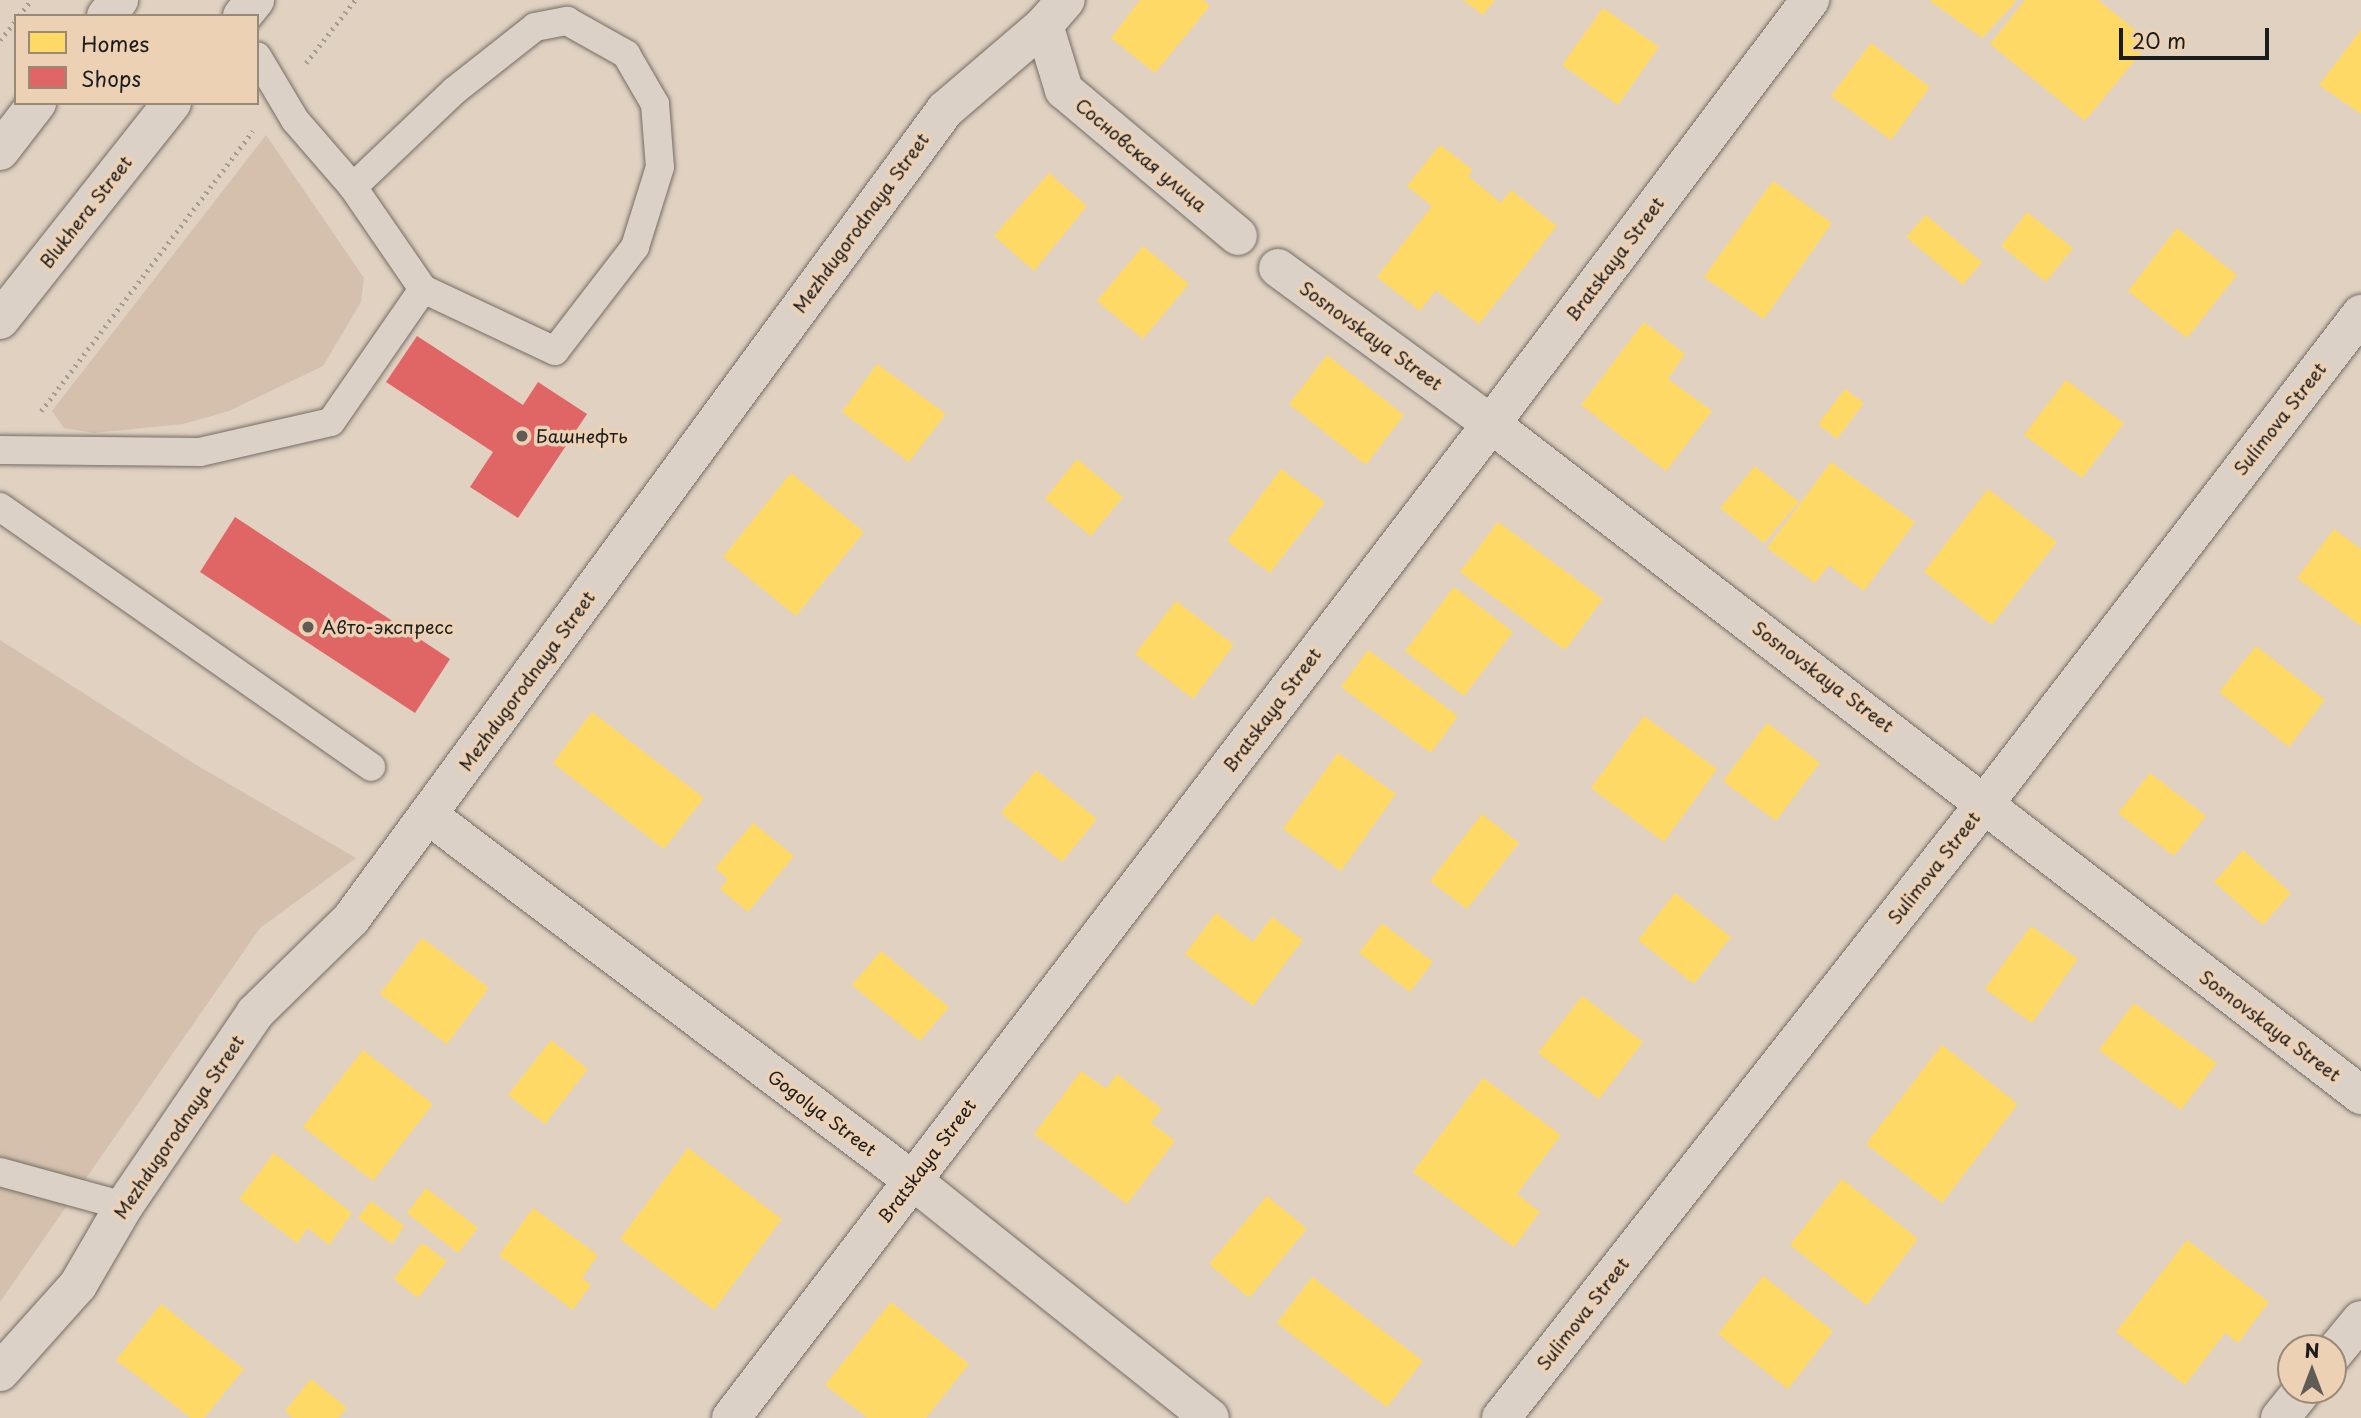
<!DOCTYPE html>
<meta charset="utf-8">
<style>
body{margin:0}
#map{position:relative;width:2361px;height:1418px;overflow:hidden;background:#e0d1c1;font-family:"Playpen Sans",sans-serif}
div>[style]{position:absolute}
.green>*{inset:0;background:#d4c0ac}
.homes>*{inset:0;background:#ffd966}
.shops>*{inset:0;background:#e06666}
.path>*{height:4.5px;margin-top:-2.25px;transform-origin:0;background:repeating-linear-gradient(90deg,#a49c93 0 2px,transparent 0 7px)}
.roads{filter:drop-shadow(0 0 2px #746d66) drop-shadow(0 0 2px #746d66)}
.service>*{height:28px;margin:-14px;padding:0 14px;transform-origin:14px;border-radius:14px;background:#dbd1c6}
.minor>*{height:38px;margin:-19px;padding:0 19px;transform-origin:19px;border-radius:19px;background:#dbd1c6}
.primary>*{height:38px;margin:-19px;padding:0 19px;transform-origin:19px;border-radius:19px;background:#dbd1c6}
.dots>*{width:19px;height:19px;translate:-50% -50%;box-sizing:border-box;border:4px solid #edd1b4;border-radius:50%}
span{translate:-50% -50%;white-space:nowrap;text-align:center;line-height:1.15;-webkit-text-stroke:7px #edd1b4;paint-order:stroke}
.street-label{font-size:18px;color:#1c1c1c}
.poi-label{font-size:18px;color:#1c1c1c}
.left{translate:0 -50%;text-align:left}
.legend{position:absolute;left:14px;top:14px;width:245px;height:91px;box-sizing:border-box;background:#edd1b4;border:2px solid #998977;margin:0;padding:9px 12px;list-style:none;font-size:21px;color:#1c1c1c}
.legend li{display:flex;align-items:center;gap:14px;height:35px}
.legend b{width:35px;border:2px solid #998977}
.north{position:absolute;left:2277px;top:1334px;width:70px;height:70px;box-sizing:border-box;background:#edd1b4;border:2px solid #998977;border-radius:50%;rotate:0deg;font-size:19px;font-weight:700;line-height:28px;text-align:center;color:#1c1c1c}
.north::after{content:'';display:block;margin:auto;width:24px;height:32px;background:#615b56;clip-path:polygon(50% 0,100% 100%,50% 72%,0 100%)}
.scale{position:absolute;left:2119px;top:28px;width:150px;height:32px;box-sizing:border-box;border:4px solid #1c1c1c;border-top:0;padding-left:9px;font-size:21px;line-height:24px;white-space:nowrap;color:#1c1c1c;-webkit-text-stroke:5px #edd1b4;paint-order:stroke}
</style>
<div id="map">
<div class="green">
<div style="clip-path:polygon(266px 135px,364px 278px,361px 302px,323px 366px,229px 411px,183px 424px,93px 433px,64px 428px,52px 411px)"></div>
<div style="clip-path:polygon(0 640px,193px 763px,356px 858px,260px 928px,0 1302px)"></div>
</div>
<div class="homes">
<div style="clip-path:polygon(1140px 0,1203px 0,1210px 6px,1155px 73px,1111px 38px)"></div>
<div style="clip-path:polygon(1463px 0,1495px 0,1483px 15px)"></div>
<div style="clip-path:polygon(1929px 0,2013px 0,2016px 2px,1982px 38px)"></div>
<div style="clip-path:polygon(2025px 0,2098px 0,2150px 42px,2085px 121px,1990px 44px)"></div>
<div style="clip-path:polygon(1603px 8px,1659px 47px,1618px 105px,1562px 65px)"></div>
<div style="clip-path:polygon(2361px 30px,2361px 114px,2319px 85px)"></div>
<div style="clip-path:polygon(1871px 43px,1930px 87px,1891px 140px,1831px 96px)"></div>
<div style="clip-path:polygon(1440px 145px,1473px 170px,1468px 176px,1501px 203px,1511px 190px,1557px 226px,1479px 324px,1436px 290px,1420px 311px,1377px 277px,1432px 206px,1407px 186px)"></div>
<div style="clip-path:polygon(1049px 173px,1087px 206px,1034px 271px,994px 236px)"></div>
<div style="clip-path:polygon(1773px 181px,1832px 223px,1764px 319px,1704px 277px)"></div>
<div style="clip-path:polygon(2027px 212px,2073px 248px,2046px 282px,2001px 246px)"></div>
<div style="clip-path:polygon(1926px 215px,1982px 262px,1963px 285px,1906px 237px)"></div>
<div style="clip-path:polygon(2177px 228px,2237px 275px,2187px 338px,2128px 291px)"></div>
<div style="clip-path:polygon(1143px 246px,1189px 284px,1143px 339px,1097px 301px)"></div>
<div style="clip-path:polygon(1644px 322px,1685px 354px,1668px 379px,1712px 411px,1666px 471px,1581px 405px)"></div>
<div style="clip-path:polygon(1327px 355px,1404px 415px,1366px 465px,1289px 404px)"></div>
<div style="clip-path:polygon(877px 364px,946px 414px,909px 462px,842px 412px)"></div>
<div style="clip-path:polygon(2066px 380px,2124px 423px,2082px 478px,2024px 435px)"></div>
<div style="clip-path:polygon(1845px 389px,1864px 403px,1837px 439px,1818px 424px)"></div>
<div style="clip-path:polygon(1077px 459px,1123px 497px,1091px 536px,1045px 499px)"></div>
<div style="clip-path:polygon(1831px 462px,1915px 522px,1864px 591px,1829px 565px,1815px 583px,1767px 548px)"></div>
<div style="clip-path:polygon(1755px 466px,1799px 502px,1764px 543px,1720px 508px)"></div>
<div style="clip-path:polygon(1281px 469px,1325px 502px,1270px 573px,1227px 541px)"></div>
<div style="clip-path:polygon(791px 473px,864px 532px,796px 616px,723px 557px)"></div>
<div style="clip-path:polygon(1988px 489px,2057px 542px,1992px 625px,1924px 572px)"></div>
<div style="clip-path:polygon(1498px 522px,1603px 599px,1565px 650px,1460px 572px)"></div>
<div style="clip-path:polygon(2334px 529px,2361px 549px,2361px 626px,2297px 578px)"></div>
<div style="clip-path:polygon(1454px 587px,1513px 632px,1464px 696px,1405px 651px)"></div>
<div style="clip-path:polygon(1176px 601px,1234px 645px,1193px 699px,1135px 654px)"></div>
<div style="clip-path:polygon(2256px 646px,2325px 700px,2289px 747px,2219px 692px)"></div>
<div style="clip-path:polygon(1368px 650px,1458px 716px,1431px 753px,1341px 687px)"></div>
<div style="clip-path:polygon(592px 712px,704px 798px,664px 849px,553px 763px)"></div>
<div style="clip-path:polygon(1644px 716px,1717px 769px,1664px 842px,1591px 788px)"></div>
<div style="clip-path:polygon(1767px 723px,1820px 763px,1776px 821px,1723px 781px)"></div>
<div style="clip-path:polygon(1338px 753px,1396px 794px,1341px 871px,1283px 829px)"></div>
<div style="clip-path:polygon(1036px 770px,1097px 819px,1062px 862px,1001px 813px)"></div>
<div style="clip-path:polygon(2150px 773px,2206px 816px,2174px 856px,2118px 813px)"></div>
<div style="clip-path:polygon(1482px 814px,1519px 843px,1467px 909px,1430px 881px)"></div>
<div style="clip-path:polygon(753px 823px,794px 856px,748px 912px,720px 889px,728px 879px,715px 868px)"></div>
<div style="clip-path:polygon(2243px 850px,2291px 893px,2263px 925px,2214px 882px)"></div>
<div style="clip-path:polygon(1675px 893px,1731px 937px,1694px 984px,1638px 940px)"></div>
<div style="clip-path:polygon(1216px 913px,1253px 942px,1272px 917px,1303px 940px,1253px 1006px,1185px 954px)"></div>
<div style="clip-path:polygon(1382px 923px,1433px 962px,1410px 992px,1359px 953px)"></div>
<div style="clip-path:polygon(2031px 926px,2078px 959px,2032px 1023px,1985px 989px)"></div>
<div style="clip-path:polygon(422px 938px,489px 988px,447px 1044px,380px 994px)"></div>
<div style="clip-path:polygon(881px 951px,949px 1007px,920px 1041px,852px 985px)"></div>
<div style="clip-path:polygon(1582px 996px,1643px 1042px,1599px 1099px,1538px 1053px)"></div>
<div style="clip-path:polygon(2134px 1003px,2217px 1063px,2181px 1110px,2099px 1050px)"></div>
<div style="clip-path:polygon(551px 1040px,588px 1069px,545px 1124px,508px 1095px)"></div>
<div style="clip-path:polygon(1942px 1045px,2018px 1104px,1942px 1203px,1866px 1144px)"></div>
<div style="clip-path:polygon(363px 1050px,433px 1104px,373px 1181px,303px 1127px)"></div>
<div style="clip-path:polygon(1081px 1071px,1106px 1089px,1117px 1074px,1162px 1109px,1151px 1123px,1175px 1141px,1127px 1204px,1034px 1134px)"></div>
<div style="clip-path:polygon(1483px 1078px,1561px 1135px,1517px 1194px,1540px 1212px,1514px 1247px,1413px 1172px)"></div>
<div style="clip-path:polygon(688px 1148px,782px 1219px,714px 1310px,620px 1239px)"></div>
<div style="clip-path:polygon(274px 1153px,352px 1213px,329px 1245px,308px 1228px,297px 1243px,239px 1199px)"></div>
<div style="clip-path:polygon(1842px 1179px,1918px 1239px,1867px 1305px,1790px 1245px)"></div>
<div style="clip-path:polygon(426px 1188px,478px 1228px,458px 1253px,407px 1213px)"></div>
<div style="clip-path:polygon(1267px 1196px,1307px 1229px,1249px 1298px,1209px 1264px)"></div>
<div style="clip-path:polygon(371px 1201px,404px 1226px,392px 1244px,358px 1218px)"></div>
<div style="clip-path:polygon(533px 1208px,598px 1255px,582px 1278px,591px 1285px,573px 1310px,499px 1255px)"></div>
<div style="clip-path:polygon(2187px 1240px,2269px 1302px,2238px 1343px,2225px 1333px,2185px 1385px,2116px 1332px)"></div>
<div style="clip-path:polygon(422px 1243px,447px 1261px,418px 1298px,394px 1279px)"></div>
<div style="clip-path:polygon(1763px 1276px,1833px 1331px,1788px 1389px,1718px 1334px)"></div>
<div style="clip-path:polygon(1312px 1277px,1423px 1361px,1387px 1407px,1277px 1323px)"></div>
<div style="clip-path:polygon(891px 1302px,969px 1364px,926px 1418px,868px 1418px,825px 1385px)"></div>
<div style="clip-path:polygon(161px 1304px,244px 1369px,204px 1418px,191px 1418px,116px 1360px)"></div>
<div style="clip-path:polygon(311px 1379px,347px 1408px,338px 1418px,293px 1418px,285px 1411px)"></div>
</div>
<div class="shops">
<div style="clip-path:polygon(417px 336px,523px 405px,538px 382px,587px 414px,518px 518px,470px 487px,493px 452px,386px 382px)"></div>
<div style="clip-path:polygon(235px 517px,450px 659px,415px 713px,200px 572px)"></div>
</div>
<div class="path">
<div style="left:19px;top:16px;width:20px;rotate:-53deg"></div>
<div style="left:0;top:40px;width:26px;rotate:-51deg"></div>
<div style="left:306px;top:63px;width:80px;rotate:-52.1deg"></div>
<div style="left:41px;top:411px;width:351px;rotate:-52.9deg"></div>
</div>
<div class="roads">
<div class="service">
<div style="left:353px;top:187px;width:139px;rotate:-43.5deg"></div>
<div style="left:454px;top:91px;width:103px;rotate:-38.3deg"></div>
<div style="left:535px;top:27px;width:33px;rotate:-11deg"></div>
<div style="left:567px;top:21px;width:68px;rotate:29.2deg"></div>
<div style="left:626px;top:54px;width:58px;rotate:59.9deg"></div>
<div style="left:655px;top:104px;width:63px;rotate:85.5deg"></div>
<div style="left:660px;top:167px;width:84px;rotate:107.4deg"></div>
<div style="left:635px;top:247px;width:131px;rotate:127.6deg"></div>
<div style="left:555px;top:351px;width:146px;rotate:-154.8deg"></div>
<div style="left:0;top:450px;width:200px;rotate:0.6deg"></div>
<div style="left:200px;top:452px;width:134px;rotate:-12.9deg"></div>
<div style="left:331px;top:422px;width:162px;rotate:-55.3deg"></div>
<div style="left:423px;top:289px;width:124px;rotate:-124.5deg"></div>
<div style="left:353px;top:187px;width:89px;rotate:-130.9deg"></div>
<div style="left:295px;top:120px;width:74px;rotate:-120.7deg"></div>
<div style="left:0;top:507px;width:453px;rotate:35deg"></div>
<div style="left:0;top:1172px;width:129px;rotate:15.3deg"></div>
</div>
<div class="minor">
<div style="left:1044px;top:25px;width:68px;rotate:72.9deg"></div>
<div style="left:1064px;top:90px;width:227px;rotate:40deg"></div>
<div style="left:1278px;top:268px;width:264px;rotate:36.2deg"></div>
<div style="left:1491px;top:424px;width:1099px;rotate:37.64deg"></div>
<div style="left:428px;top:815px;width:606px;rotate:37.02deg"></div>
<div style="left:912px;top:1180px;width:381px;rotate:38.6deg"></div>
<div style="left:2333px;top:1354px;width:44px;rotate:-50.5deg"></div>
<div style="left:0;top:1372px;width:117px;rotate:-48.1deg"></div>
<div style="left:78px;top:1285px;width:91px;rotate:-59.8deg"></div>
<div style="left:124px;top:1206px;width:233px;rotate:-55.8deg"></div>
<div style="left:255px;top:1013px;width:134px;rotate:-44.4deg"></div>
<div style="left:351px;top:919px;width:1004px;rotate:-53.71deg"></div>
<div style="left:945px;top:110px;width:130px;rotate:-40.6deg"></div>
<div style="left:1044px;top:25px;width:33px;rotate:-49deg"></div>
<div style="left:731px;top:1418px;width:1251px;rotate:-52.6deg"></div>
<div style="left:1491px;top:424px;width:531px;rotate:-53.04deg"></div>
<div style="left:1501px;top:1418px;width:778px;rotate:-51.79deg"></div>
<div style="left:1982px;top:807px;width:622px;rotate:-52.45deg"></div>
<div style="left:2280px;top:1418px;width:36px;rotate:-51deg"></div>
</div>
<div class="primary">
<div style="left:106px;top:16px;width:21px;rotate:-51deg"></div>
<div style="left:242px;top:16px;width:21px;rotate:-51deg"></div>
<div style="left:0;top:151px;width:61px;rotate:-52.4deg"></div>
<div style="left:0;top:320px;width:277px;rotate:-51.6deg"></div>
</div>
</div>
<div class="dots">
<div style="left:522px;top:436px;background:#615b56"></div>
<div style="left:308px;top:627px;background:#615b56"></div>
</div>
<div class="street-label">
<span style="left:1141px;top:155px;rotate:40deg">Сосновская улица</span>
<span style="left:86px;top:212px;rotate:-52deg">Blukhera Street</span>
<span style="left:861px;top:223px;rotate:-54deg">Mezhdugorodnaya Street</span>
<span style="left:1615px;top:259px;rotate:-53deg">Bratskaya Street</span>
<span style="left:1371px;top:336px;rotate:36deg">Sosnovskaya Street</span>
<span style="left:2280px;top:419px;rotate:-52deg">Sulimova Street</span>
<span style="left:1823px;top:677px;rotate:37deg">Sosnovskaya Street</span>
<span style="left:527px;top:681px;rotate:-54deg">Mezhdugorodnaya Street</span>
<span style="left:1272px;top:710px;rotate:-53deg">Bratskaya Street</span>
<span style="left:1934px;top:868px;rotate:-52deg">Sulimova Street</span>
<span style="left:2270px;top:1026px;rotate:37deg">Sosnovskaya Street</span>
<span style="left:822px;top:1113px;rotate:37deg">Gogolya Street</span>
<span style="left:179px;top:1127px;rotate:-56deg">Mezhdugorodnaya Street</span>
<span style="left:927px;top:1161px;rotate:-53deg">Bratskaya Street</span>
<span style="left:1583px;top:1314px;rotate:-52deg">Sulimova Street</span>
</div>
<div class="poi-label">
<span class="left" style="left:536px;top:436px">Башнефть</span>
<span class="left" style="left:322px;top:627px">Авто-экспресс</span>
</div>
<ul class="legend">
<li><b style="height:19px;background:#ffd966"></b>Homes</li>
<li><b style="height:19px;background:#e06666"></b>Shops</li>
</ul>
<div class="north">N</div>
<div class="scale">20 m</div>
</div>
